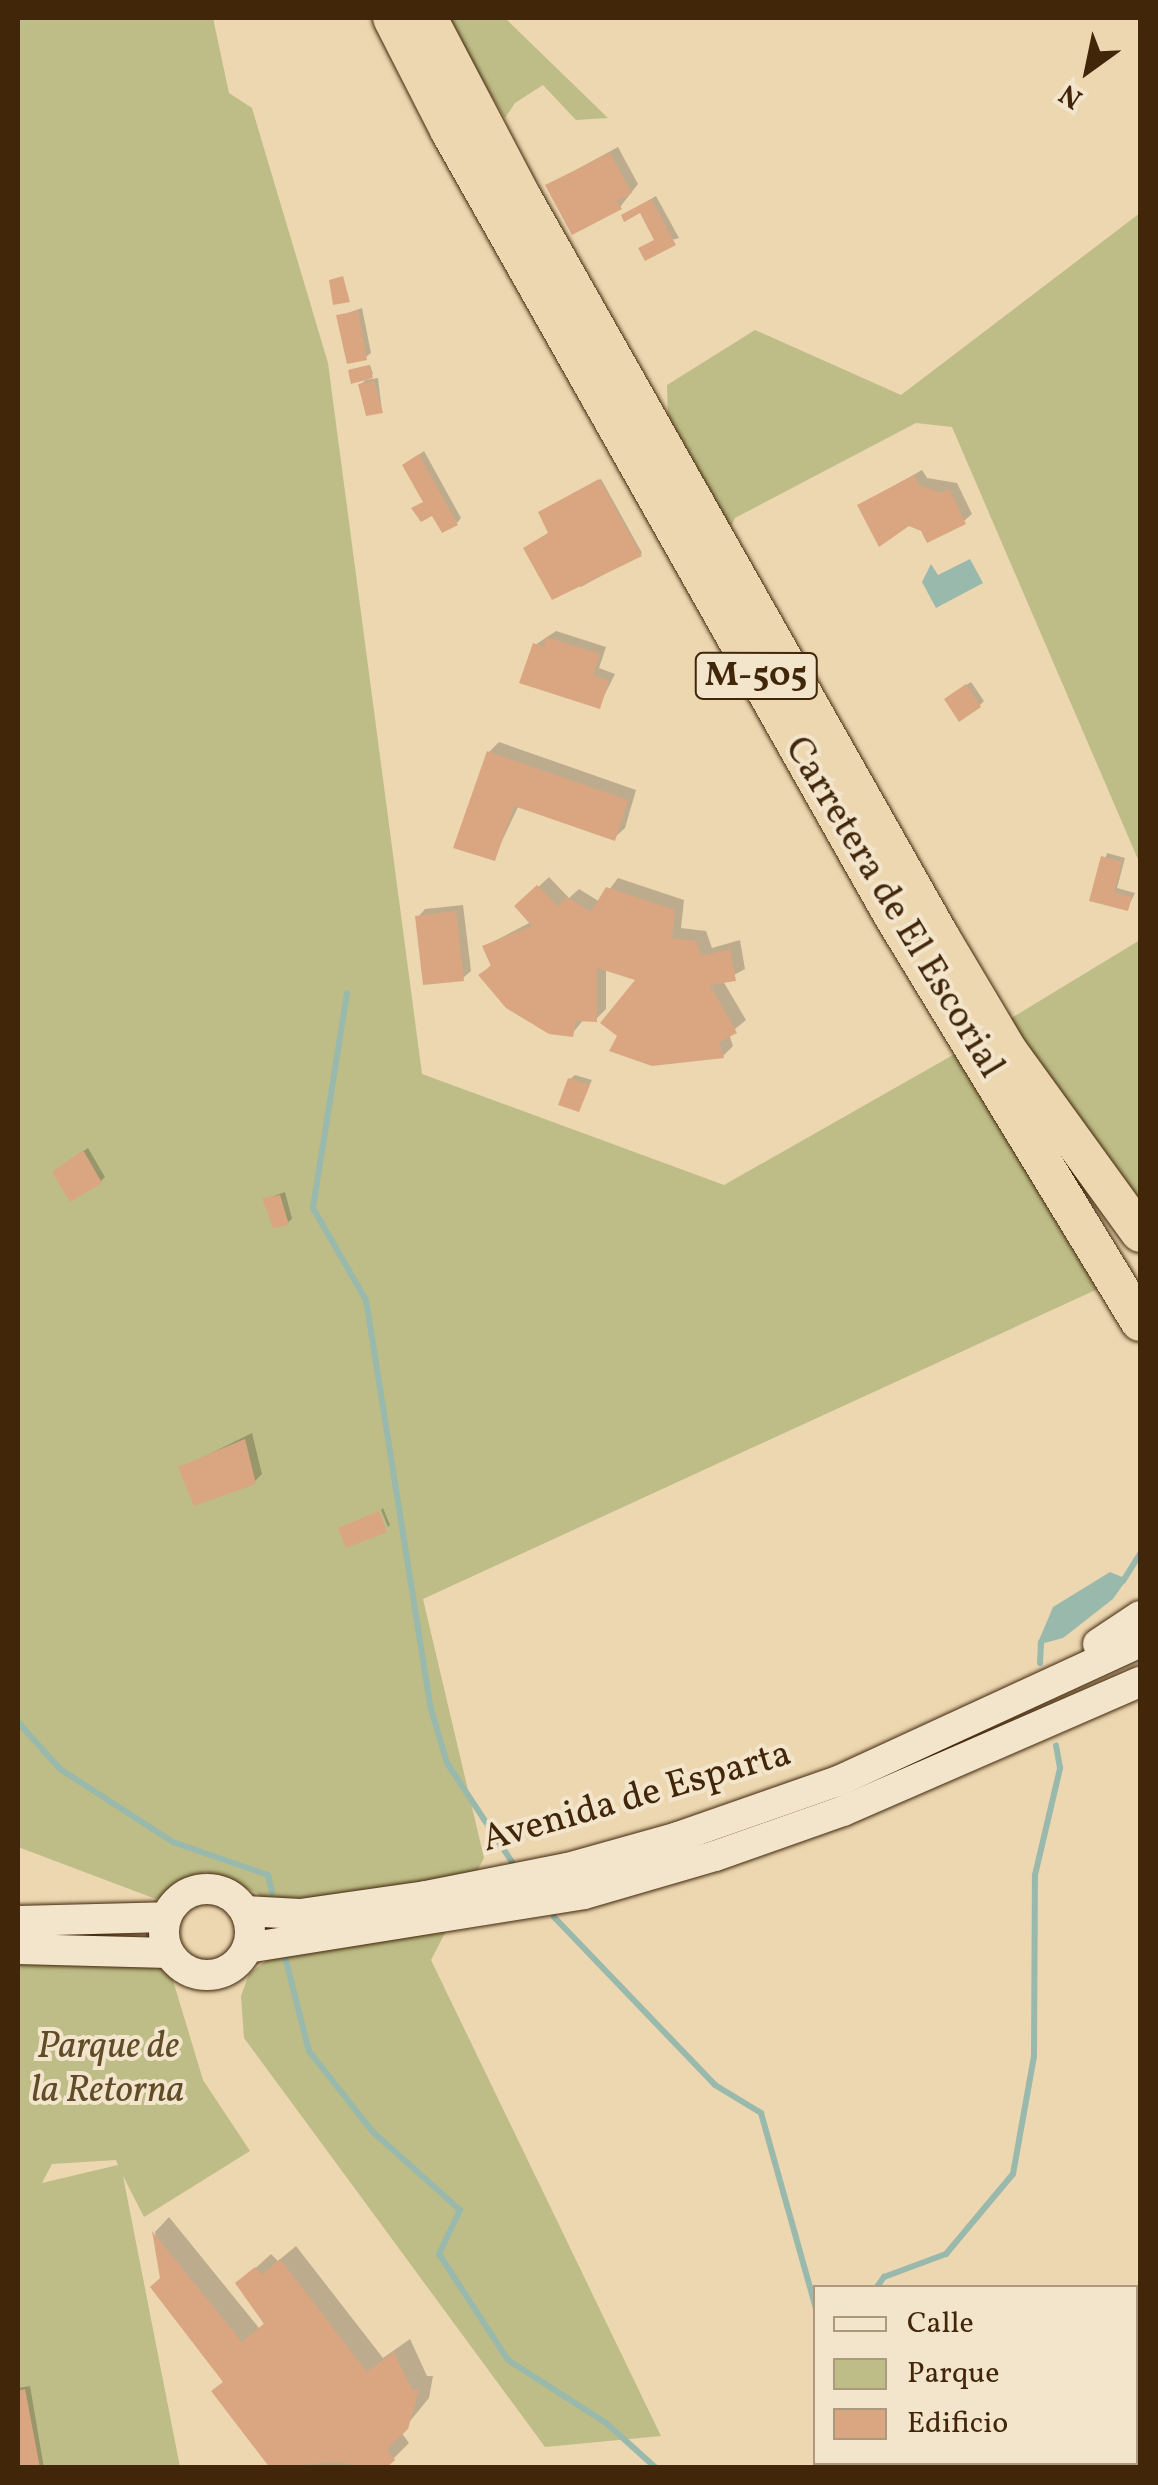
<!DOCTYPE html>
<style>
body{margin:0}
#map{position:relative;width:1158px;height:2485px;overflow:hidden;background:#ecd7b1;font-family:Vollkorn,serif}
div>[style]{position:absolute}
.green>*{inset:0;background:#bebd87}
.water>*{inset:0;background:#99b9ad}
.shadow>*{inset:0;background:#0003}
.stream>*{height:6px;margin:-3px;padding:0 3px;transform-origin:3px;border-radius:3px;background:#99b9ad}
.building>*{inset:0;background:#daa682}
.roads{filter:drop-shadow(0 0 2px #41260a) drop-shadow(0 0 2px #41260a)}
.secondary>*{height:30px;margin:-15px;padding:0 15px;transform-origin:15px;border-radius:15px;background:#f3e5cc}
.secondary>.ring{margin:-15px;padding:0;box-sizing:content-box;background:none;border:30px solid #f3e5cc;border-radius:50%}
.highway>*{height:38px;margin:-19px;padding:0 19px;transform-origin:19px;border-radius:19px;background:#ecd7b1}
span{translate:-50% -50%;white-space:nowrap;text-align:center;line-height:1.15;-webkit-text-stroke:8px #f3e5cc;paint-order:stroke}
.shield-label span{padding:2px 8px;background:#f3e5cc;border:2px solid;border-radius:8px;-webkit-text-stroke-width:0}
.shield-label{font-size:35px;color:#41260a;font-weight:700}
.street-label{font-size:38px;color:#41260a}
.park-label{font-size:38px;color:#604c29;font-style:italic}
.frame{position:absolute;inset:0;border:20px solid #41260a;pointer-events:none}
.legend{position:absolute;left:813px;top:2285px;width:325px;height:180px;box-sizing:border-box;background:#f3e5cc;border:2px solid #ac997e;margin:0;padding:12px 18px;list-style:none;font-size:30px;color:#41260a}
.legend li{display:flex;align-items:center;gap:20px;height:50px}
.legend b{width:50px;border:2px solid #ac997e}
.north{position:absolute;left:1038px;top:20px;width:100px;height:100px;-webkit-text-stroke:8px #f3e5cc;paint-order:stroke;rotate:213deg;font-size:28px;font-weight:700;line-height:40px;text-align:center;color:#41260a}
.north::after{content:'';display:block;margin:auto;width:35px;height:45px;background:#41260a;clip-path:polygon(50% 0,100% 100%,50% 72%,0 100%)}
</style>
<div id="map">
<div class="green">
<div style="clip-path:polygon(18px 18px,213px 18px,229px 93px,252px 108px,328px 363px,422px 1074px,724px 1185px,960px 1051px,1100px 1288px,423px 1599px,484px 1858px,431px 1960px,661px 2436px,545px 2447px,244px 2038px,241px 1996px,249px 1974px,270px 1958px,258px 1893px,205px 1872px,156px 1899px,18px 1847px)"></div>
<div style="clip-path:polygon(444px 18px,505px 18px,608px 118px,576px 120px,543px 85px,515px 103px,505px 118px)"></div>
<div style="clip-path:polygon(1140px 213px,1140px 864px,952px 427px,916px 423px,735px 518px,721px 548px,668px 426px,667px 385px,755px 330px,901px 395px)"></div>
<div style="clip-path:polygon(1140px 940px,1140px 1233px,995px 1028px)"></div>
<div style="clip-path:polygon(evenodd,18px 1960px,155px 1965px,172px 1977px,203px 2080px,250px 2151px,144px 2217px,123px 2176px,180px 2467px,18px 2467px,18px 1960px,116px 2160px,118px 2165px,42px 2183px,52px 2164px,116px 2160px)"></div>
</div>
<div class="water">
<div style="clip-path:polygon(970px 559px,983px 583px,936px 608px,922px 582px,931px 564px,938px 575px)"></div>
<div style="clip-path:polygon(1110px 1572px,1127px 1579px,1113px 1599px,1063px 1638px,1037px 1645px,1053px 1607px)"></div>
</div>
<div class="shadow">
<div style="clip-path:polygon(618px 147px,638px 184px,620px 207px,548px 185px)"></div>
<div style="clip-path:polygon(656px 196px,679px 238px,642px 248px,656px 239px,641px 210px,624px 215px)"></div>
<div style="clip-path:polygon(362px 308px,371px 353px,366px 357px,339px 316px)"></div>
<div style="clip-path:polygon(370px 365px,373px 374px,366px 380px,378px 378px,382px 411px,360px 385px,370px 376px,350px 370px)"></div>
<div style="clip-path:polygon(424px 451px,461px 518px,457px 523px,410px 461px)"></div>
<div style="clip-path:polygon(922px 470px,927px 478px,957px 483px,972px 514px,964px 521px,923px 529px,860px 505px)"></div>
<div style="clip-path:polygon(601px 479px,642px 553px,581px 587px,526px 548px,551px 531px,542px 511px)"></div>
<div style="clip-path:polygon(556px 631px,606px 647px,599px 668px,615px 674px,599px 706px,535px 645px)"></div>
<div style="clip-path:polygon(971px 682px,984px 701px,980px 705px,951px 695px)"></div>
<div style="clip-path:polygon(499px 742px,636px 790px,625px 828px,614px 838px,519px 805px,494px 858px,489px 752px)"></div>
<div style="clip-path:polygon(1107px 853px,1125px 858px,1117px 888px,1135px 893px,1127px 909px,1092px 900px)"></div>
<div style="clip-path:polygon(549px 877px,569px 898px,579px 889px,600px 902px,618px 878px,684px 900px,681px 928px,706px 931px,712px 948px,740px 940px,745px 969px,723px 981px,746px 1020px,729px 1034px,733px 1046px,723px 1056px,639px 979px,606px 968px,606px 1009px,596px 1019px,584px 1019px,572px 1034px,481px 975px,493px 963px,485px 946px,531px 922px,518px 906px)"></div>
<div style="clip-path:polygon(463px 905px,471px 971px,463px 978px,418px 917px,425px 909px)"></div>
<div style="clip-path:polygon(575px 1075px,592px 1080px,578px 1109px,570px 1079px)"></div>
<div style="clip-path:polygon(88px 1148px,105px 1177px,101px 1181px,60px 1167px)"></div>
<div style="clip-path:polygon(285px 1192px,292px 1219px,287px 1223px,265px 1199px)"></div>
<div style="clip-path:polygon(252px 1433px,262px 1474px,254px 1482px,181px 1468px)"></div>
<div style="clip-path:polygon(383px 1508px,390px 1525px,388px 1527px,381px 1510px)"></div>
<div style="clip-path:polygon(169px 2217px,259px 2328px,266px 2322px,238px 2284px,271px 2254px,278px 2261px,296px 2246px,383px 2358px,410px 2339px,427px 2376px,433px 2376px,429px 2398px,401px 2432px,409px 2443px,394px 2458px,382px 2468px,273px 2468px,163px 2279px,155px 2232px)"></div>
<div style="clip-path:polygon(30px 2386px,44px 2468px,18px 2468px,18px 2388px)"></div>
</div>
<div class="stream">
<div style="left:347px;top:993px;width:218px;rotate:99deg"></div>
<div style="left:313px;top:1208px;width:106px;rotate:60.1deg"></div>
<div style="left:366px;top:1300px;width:414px;rotate:81deg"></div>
<div style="left:431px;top:1709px;width:56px;rotate:73.5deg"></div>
<div style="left:447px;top:1763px;width:118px;rotate:56.7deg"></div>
<div style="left:1123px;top:1581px;width:32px;rotate:-58deg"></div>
<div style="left:1040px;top:1663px;width:21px;rotate:-87deg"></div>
<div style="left:18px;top:1722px;width:63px;rotate:48.2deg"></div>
<div style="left:60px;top:1769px;width:135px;rotate:32.9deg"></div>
<div style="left:173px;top:1842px;width:101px;rotate:19.2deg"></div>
<div style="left:268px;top:1875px;width:18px;rotate:77deg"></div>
<div style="left:554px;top:1917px;width:233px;rotate:46.2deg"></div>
<div style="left:715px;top:2085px;width:54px;rotate:31.3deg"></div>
<div style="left:761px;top:2113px;width:204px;rotate:74.3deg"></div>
<div style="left:284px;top:1953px;width:101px;rotate:75.7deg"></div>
<div style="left:309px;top:2051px;width:103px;rotate:51.7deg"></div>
<div style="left:373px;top:2132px;width:117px;rotate:41.9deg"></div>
<div style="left:460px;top:2210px;width:49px;rotate:115.5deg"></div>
<div style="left:439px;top:2254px;width:126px;rotate:56.9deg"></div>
<div style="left:508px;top:2360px;width:117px;rotate:32.7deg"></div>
<div style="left:606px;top:2423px;width:67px;rotate:42deg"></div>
<div style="left:876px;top:2288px;width:14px;rotate:-54deg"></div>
<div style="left:884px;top:2277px;width:66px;rotate:-20.4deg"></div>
<div style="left:946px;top:2254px;width:104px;rotate:-50.1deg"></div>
<div style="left:1013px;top:2174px;width:120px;rotate:-79.9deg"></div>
<div style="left:1034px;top:2056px;width:181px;rotate:-89.7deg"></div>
<div style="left:1035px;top:1875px;width:110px;rotate:-76.8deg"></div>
<div style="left:1060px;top:1768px;width:23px;rotate:-100deg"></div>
<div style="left:875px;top:2462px;width:6px;rotate:72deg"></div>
</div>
<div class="building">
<div style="clip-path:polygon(610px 153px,632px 193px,617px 201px,622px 209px,572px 235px,545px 185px)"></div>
<div style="clip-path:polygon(651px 199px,676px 245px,645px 261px,638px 248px,654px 240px,640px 213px,624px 222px,621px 215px)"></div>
<div style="clip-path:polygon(343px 276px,350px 302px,333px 305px,329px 280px)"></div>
<div style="clip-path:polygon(358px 311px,367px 360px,347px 364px,336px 315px)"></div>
<div style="clip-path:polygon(369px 365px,373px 378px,351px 384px,348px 370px)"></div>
<div style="clip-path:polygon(374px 381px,383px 413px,366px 416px,358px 384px)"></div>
<div style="clip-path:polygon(419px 454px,458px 525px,442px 533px,432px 516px,421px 522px,411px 508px,423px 502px,402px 465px)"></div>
<div style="clip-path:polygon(914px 475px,919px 485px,941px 493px,949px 489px,966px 524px,927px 543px,921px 531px,909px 526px,879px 547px,857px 505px)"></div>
<div style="clip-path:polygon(599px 479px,642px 556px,552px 600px,523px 548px,548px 533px,538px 512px)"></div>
<div style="clip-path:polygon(546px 637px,600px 654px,593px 675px,609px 681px,600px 709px,519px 683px,533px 643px,544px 647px)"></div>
<div style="clip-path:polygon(966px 684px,981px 707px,959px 722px,944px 699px)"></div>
<div style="clip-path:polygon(487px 751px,628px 800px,615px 841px,514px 806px,495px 861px,453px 848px)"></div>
<div style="clip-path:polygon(1101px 856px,1122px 862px,1114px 892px,1132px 897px,1128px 911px,1089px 901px)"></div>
<div style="clip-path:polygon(537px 885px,558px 906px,567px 897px,591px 912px,606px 887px,675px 910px,672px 938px,696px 941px,701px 956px,730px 949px,736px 981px,710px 985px,737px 1033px,719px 1042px,724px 1058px,652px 1066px,609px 1051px,617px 1036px,600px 1023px,635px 980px,597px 968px,597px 1022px,576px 1021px,573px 1037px,549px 1034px,506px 1008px,478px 975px,491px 966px,482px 946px,532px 926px,514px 906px)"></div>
<div style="clip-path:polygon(456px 911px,464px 981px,423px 985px,415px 916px)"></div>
<div style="clip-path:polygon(568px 1078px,590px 1085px,579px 1112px,558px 1105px)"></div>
<div style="clip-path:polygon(83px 1150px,102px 1183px,70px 1202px,52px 1172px)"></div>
<div style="clip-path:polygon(280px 1195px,289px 1225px,273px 1228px,262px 1198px)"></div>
<div style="clip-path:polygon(245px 1439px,256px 1484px,194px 1506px,178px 1467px)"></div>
<div style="clip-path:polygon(379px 1511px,387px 1532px,346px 1548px,338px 1528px)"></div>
<div style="clip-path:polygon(152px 2231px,242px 2342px,264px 2324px,235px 2283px,255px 2267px,262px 2275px,280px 2259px,367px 2372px,394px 2352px,412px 2390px,419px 2390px,408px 2429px,387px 2449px,395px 2460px,386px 2468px,330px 2462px,270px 2468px,211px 2391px,223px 2382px,150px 2287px,160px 2278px)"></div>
<div style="clip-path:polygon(25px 2389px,40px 2468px,18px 2468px,18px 2391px)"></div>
</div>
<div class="roads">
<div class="secondary">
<div style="left:1098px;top:1644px;width:50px;rotate:-33.7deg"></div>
<div class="ring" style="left:164px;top:1889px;width:56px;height:56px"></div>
<div style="left:245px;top:1911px;width:55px;rotate:3.1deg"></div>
<div style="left:300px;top:1914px;width:127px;rotate:-8.1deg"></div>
<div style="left:426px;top:1896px;width:145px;rotate:-11.2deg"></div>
<div style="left:568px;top:1868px;width:114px;rotate:-15.7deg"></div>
<div style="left:678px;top:1837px;width:170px;rotate:-19.3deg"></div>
<div style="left:838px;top:1781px;width:332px;rotate:-24.7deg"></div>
<div style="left:18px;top:1921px;width:148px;rotate:-1.5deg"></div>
<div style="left:247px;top:1948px;width:341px;rotate:-9.1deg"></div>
<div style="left:584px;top:1894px;width:136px;rotate:-16.2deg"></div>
<div style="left:715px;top:1856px;width:136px;rotate:-19.4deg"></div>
<div style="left:843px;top:1811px;width:324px;rotate:-23.5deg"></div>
<div style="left:18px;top:1949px;width:151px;rotate:1.5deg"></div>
</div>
<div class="highway">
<div style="left:392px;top:18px;width:126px;rotate:63deg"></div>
<div style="left:449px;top:130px;width:903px;rotate:60.54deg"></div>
<div style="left:893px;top:916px;width:475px;rotate:58.7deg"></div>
<div style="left:428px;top:18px;width:202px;rotate:62.3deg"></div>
<div style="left:522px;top:197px;width:849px;rotate:60.51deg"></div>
<div style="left:940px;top:936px;width:131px;rotate:59.3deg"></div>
<div style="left:1007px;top:1049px;width:227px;rotate:54.1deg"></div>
</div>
</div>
<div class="shield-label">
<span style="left:756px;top:676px">M-505</span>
</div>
<div class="street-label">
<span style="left:893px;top:908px;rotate:59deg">Carretera de El Escorial</span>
<span style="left:637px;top:1798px;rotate:-16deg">Avenida de Esparta</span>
</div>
<div class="park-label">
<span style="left:108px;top:2070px">Parque de<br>la Retorna</span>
</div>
<div class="frame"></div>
<ul class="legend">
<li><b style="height:12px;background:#f3e5cc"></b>Calle</li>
<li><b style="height:28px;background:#bebd87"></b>Parque</li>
<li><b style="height:28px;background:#daa682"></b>Edificio</li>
</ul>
<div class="north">N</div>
</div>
